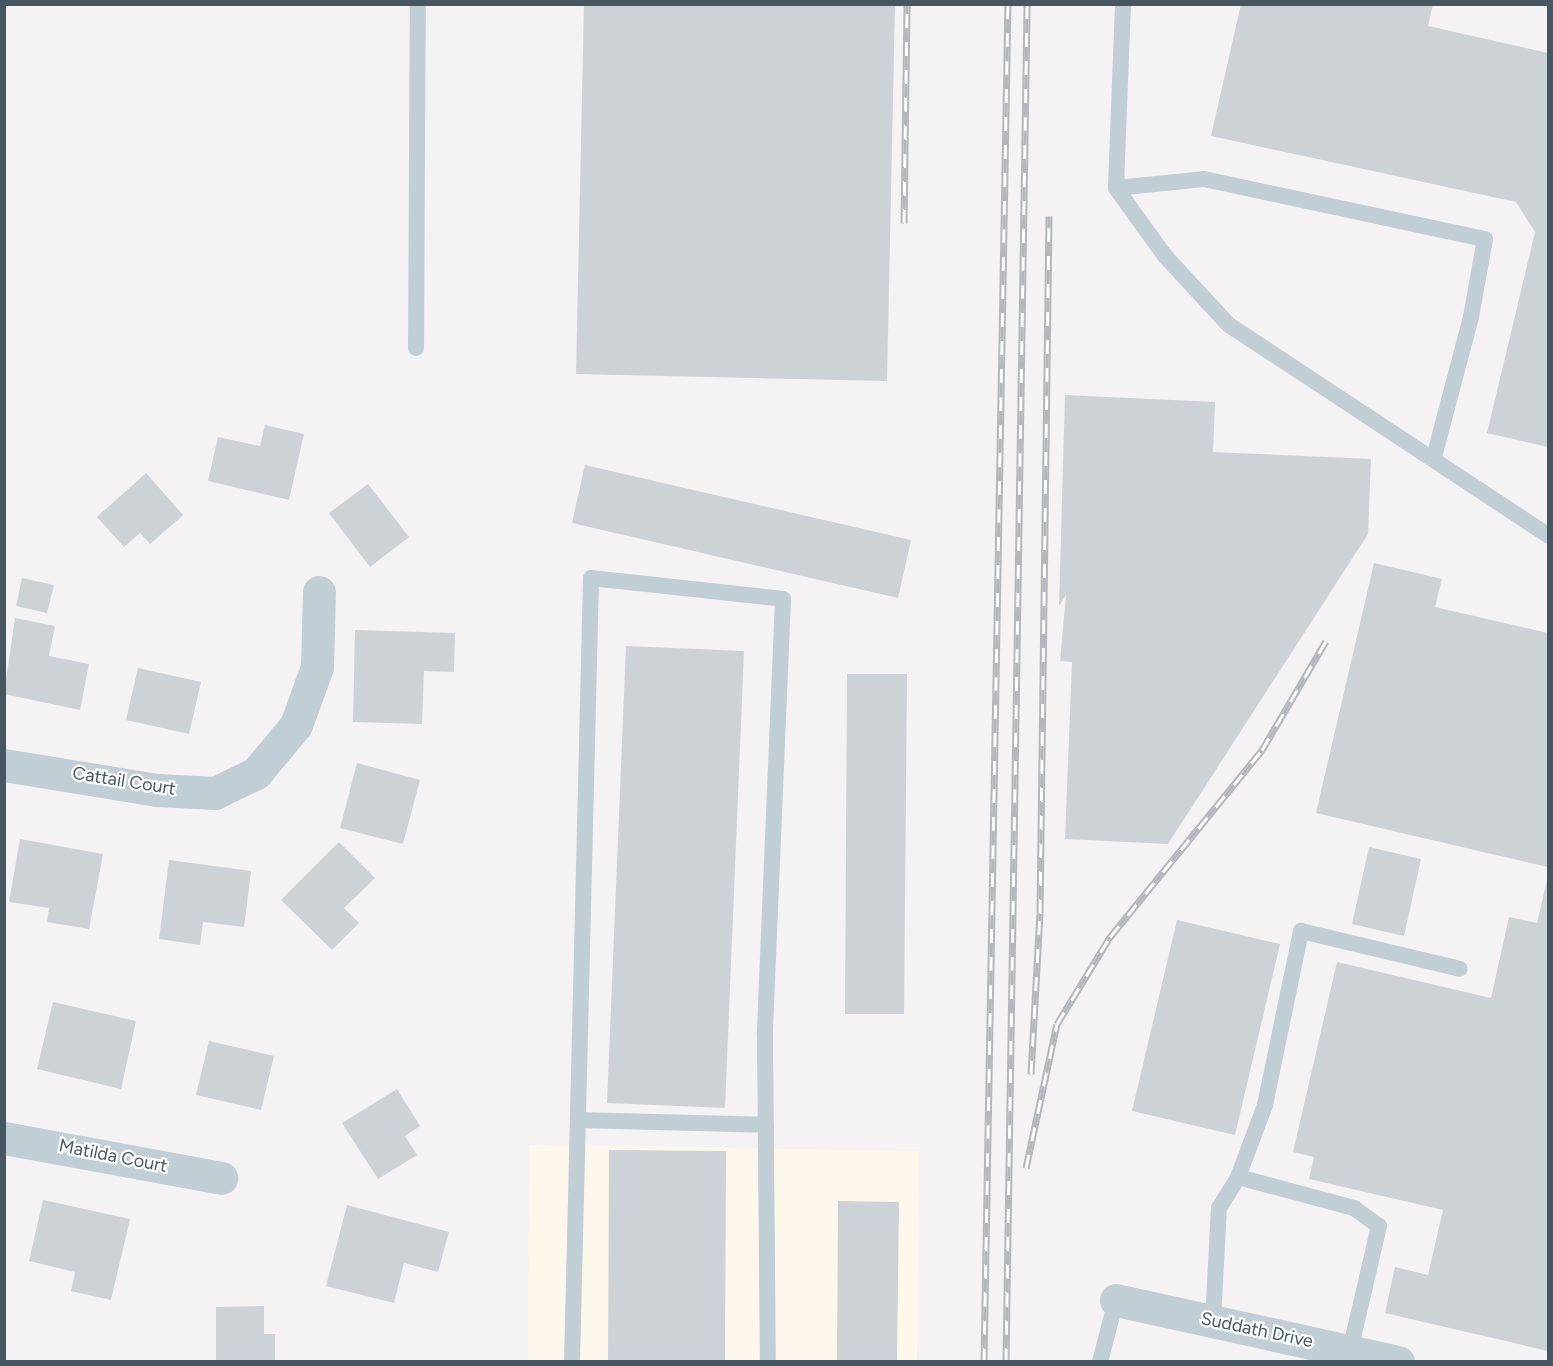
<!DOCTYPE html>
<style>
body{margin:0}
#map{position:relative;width:1553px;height:1366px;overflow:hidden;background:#f4f2f2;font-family:Figtree,sans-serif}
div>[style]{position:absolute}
.commercial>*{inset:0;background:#fef7eb}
.building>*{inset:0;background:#cdd2d7}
.service>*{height:16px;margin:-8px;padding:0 8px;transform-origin:8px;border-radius:8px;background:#c1ced5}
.minor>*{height:33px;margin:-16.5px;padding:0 16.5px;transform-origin:16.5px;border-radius:16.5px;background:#c1ced5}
.rail>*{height:7px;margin-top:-3.5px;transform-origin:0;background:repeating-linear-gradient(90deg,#fff 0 14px,#b3b7bd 0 28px);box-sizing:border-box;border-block:2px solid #b3b7bd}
span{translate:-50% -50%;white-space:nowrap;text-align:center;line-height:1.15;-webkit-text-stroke:4.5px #fff;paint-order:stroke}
.street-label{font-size:18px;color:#475762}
.frame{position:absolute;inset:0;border:6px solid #475762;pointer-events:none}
</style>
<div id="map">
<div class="commercial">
<div style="clip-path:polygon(529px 1145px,919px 1151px,917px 1361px,528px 1362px)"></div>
</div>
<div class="building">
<div style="clip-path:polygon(584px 4px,895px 4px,887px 381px,576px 374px)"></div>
<div style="clip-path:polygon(1241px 4px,1433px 4px,1428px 26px,1548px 53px,1548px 447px,1487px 433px,1535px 232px,1516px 202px,1211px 136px)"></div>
<div style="clip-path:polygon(1065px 395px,1215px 402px,1213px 452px,1371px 459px,1368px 534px,1168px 844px,1065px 839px,1072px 662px,1060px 661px,1066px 595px,1059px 606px)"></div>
<div style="clip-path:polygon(265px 425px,304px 434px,289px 500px,208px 481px,218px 437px,260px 446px)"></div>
<div style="clip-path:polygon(585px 465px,911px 540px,898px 598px,572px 523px)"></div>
<div style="clip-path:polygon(146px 473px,183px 515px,150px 544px,140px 533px,124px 547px,97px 517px)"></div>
<div style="clip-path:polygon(368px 484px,409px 537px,370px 567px,329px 513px)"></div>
<div style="clip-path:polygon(1374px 563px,1442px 579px,1435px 607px,1548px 633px,1548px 867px,1316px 813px)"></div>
<div style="clip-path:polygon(22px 578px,54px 585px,47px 613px,16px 606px)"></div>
<div style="clip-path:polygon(15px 618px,55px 626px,49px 656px,89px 664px,80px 710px,4px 694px)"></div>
<div style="clip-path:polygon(355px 630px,455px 633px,454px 672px,424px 671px,422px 724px,353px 722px)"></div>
<div style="clip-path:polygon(626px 646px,744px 651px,725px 1108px,607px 1103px)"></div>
<div style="clip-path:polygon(138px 668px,201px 682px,189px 734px,126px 720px)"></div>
<div style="clip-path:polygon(847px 674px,907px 674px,904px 1014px,845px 1014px)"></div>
<div style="clip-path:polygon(357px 763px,420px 780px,403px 844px,340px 828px)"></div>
<div style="clip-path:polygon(20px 839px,103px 854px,89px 929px,47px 922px,49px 908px,9px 902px)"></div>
<div style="clip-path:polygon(339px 842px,375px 878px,344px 908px,359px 923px,332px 950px,281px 900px)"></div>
<div style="clip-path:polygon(1369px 847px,1421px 859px,1404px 936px,1352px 924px)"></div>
<div style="clip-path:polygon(169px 860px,251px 871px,244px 927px,203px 922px,200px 945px,159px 939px)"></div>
<div style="clip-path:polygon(1548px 876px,1548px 1351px,1385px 1313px,1395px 1267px,1428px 1275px,1443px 1210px,1309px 1179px,1314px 1157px,1293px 1152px,1337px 962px,1491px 998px,1509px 917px,1537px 923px)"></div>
<div style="clip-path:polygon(1177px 920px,1280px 944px,1235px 1135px,1132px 1111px)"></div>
<div style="clip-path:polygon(53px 1002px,136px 1021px,121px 1089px,37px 1069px)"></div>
<div style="clip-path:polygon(209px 1041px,274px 1056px,261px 1110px,196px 1095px)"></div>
<div style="clip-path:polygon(397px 1089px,420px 1126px,405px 1136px,417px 1155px,378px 1179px,342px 1123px)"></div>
<div style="clip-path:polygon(609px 1150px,726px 1151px,725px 1362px,608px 1362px)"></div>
<div style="clip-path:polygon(43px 1200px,130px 1219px,111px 1300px,71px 1291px,75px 1272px,29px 1261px)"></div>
<div style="clip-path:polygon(838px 1201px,899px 1202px,897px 1362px,837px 1362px)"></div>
<div style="clip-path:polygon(347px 1205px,449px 1232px,438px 1272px,404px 1263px,394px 1303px,326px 1286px)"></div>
<div style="clip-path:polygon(264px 1306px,264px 1334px,275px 1334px,275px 1362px,216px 1362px,216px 1307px)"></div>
</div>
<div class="service">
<div style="left:1123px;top:4px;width:184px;rotate:92.2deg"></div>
<div style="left:1116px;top:188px;width:88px;rotate:-5.8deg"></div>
<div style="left:1204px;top:179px;width:287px;rotate:12.1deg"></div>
<div style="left:1485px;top:239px;width:79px;rotate:100.2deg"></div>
<div style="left:1471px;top:317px;width:145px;rotate:104.8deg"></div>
<div style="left:1116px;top:188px;width:84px;rotate:54.2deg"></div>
<div style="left:1165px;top:256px;width:94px;rotate:47.2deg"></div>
<div style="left:1229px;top:325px;width:382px;rotate:33.4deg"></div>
<div style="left:416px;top:348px;width:344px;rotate:-89.7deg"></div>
<div style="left:578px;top:1120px;width:188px;rotate:1.5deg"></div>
<div style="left:1238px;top:1177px;width:77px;rotate:-69.4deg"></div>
<div style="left:1265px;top:1105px;width:178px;rotate:-78.3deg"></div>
<div style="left:1301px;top:931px;width:163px;rotate:13.4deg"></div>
<div style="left:1213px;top:1321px;width:113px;rotate:-87deg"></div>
<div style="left:1219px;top:1208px;width:36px;rotate:-58deg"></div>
<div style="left:1238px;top:1177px;width:120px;rotate:15deg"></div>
<div style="left:1354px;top:1208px;width:31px;rotate:36deg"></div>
<div style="left:1379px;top:1226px;width:128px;rotate:103.1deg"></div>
<div style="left:572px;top:1362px;width:784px;rotate:-88.61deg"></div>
<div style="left:591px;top:578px;width:193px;rotate:6.2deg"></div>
<div style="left:783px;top:599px;width:437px;rotate:92.4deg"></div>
<div style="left:765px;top:1036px;width:326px;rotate:89.5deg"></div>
<div style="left:1100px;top:1362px;width:64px;rotate:-75.5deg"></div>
</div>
<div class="minor">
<div style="left:4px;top:765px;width:155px;rotate:9.3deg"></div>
<div style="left:157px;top:790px;width:58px;rotate:3deg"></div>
<div style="left:215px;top:793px;width:46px;rotate:-26deg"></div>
<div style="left:256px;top:773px;width:62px;rotate:-50.2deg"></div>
<div style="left:296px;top:725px;width:62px;rotate:-70.1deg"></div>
<div style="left:317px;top:667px;width:75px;rotate:-88.5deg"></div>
<div style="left:4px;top:1138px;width:221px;rotate:10.4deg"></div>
<div style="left:1116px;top:1300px;width:289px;rotate:12.4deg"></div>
</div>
<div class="rail">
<div style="left:904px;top:223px;width:219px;rotate:-89.2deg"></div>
<div style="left:1031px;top:1074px;width:161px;rotate:-86.8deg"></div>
<div style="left:1040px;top:913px;width:697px;rotate:-89.26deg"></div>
<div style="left:1026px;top:1168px;width:147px;rotate:-77.9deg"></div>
<div style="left:1057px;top:1024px;width:102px;rotate:-58.7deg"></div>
<div style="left:1110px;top:937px;width:241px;rotate:-50.9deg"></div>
<div style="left:1262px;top:750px;width:126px;rotate:-59.6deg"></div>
<div style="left:984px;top:1362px;width:1358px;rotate:-88.99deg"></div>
<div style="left:1006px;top:1362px;width:1358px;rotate:-89.11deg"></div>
</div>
<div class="street-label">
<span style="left:124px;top:781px;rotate:9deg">Cattail Court</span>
<span style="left:113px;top:1156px;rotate:11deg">Matilda Court</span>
<span style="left:1257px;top:1330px;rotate:12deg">Suddath Drive</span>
</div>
<div class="frame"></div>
</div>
